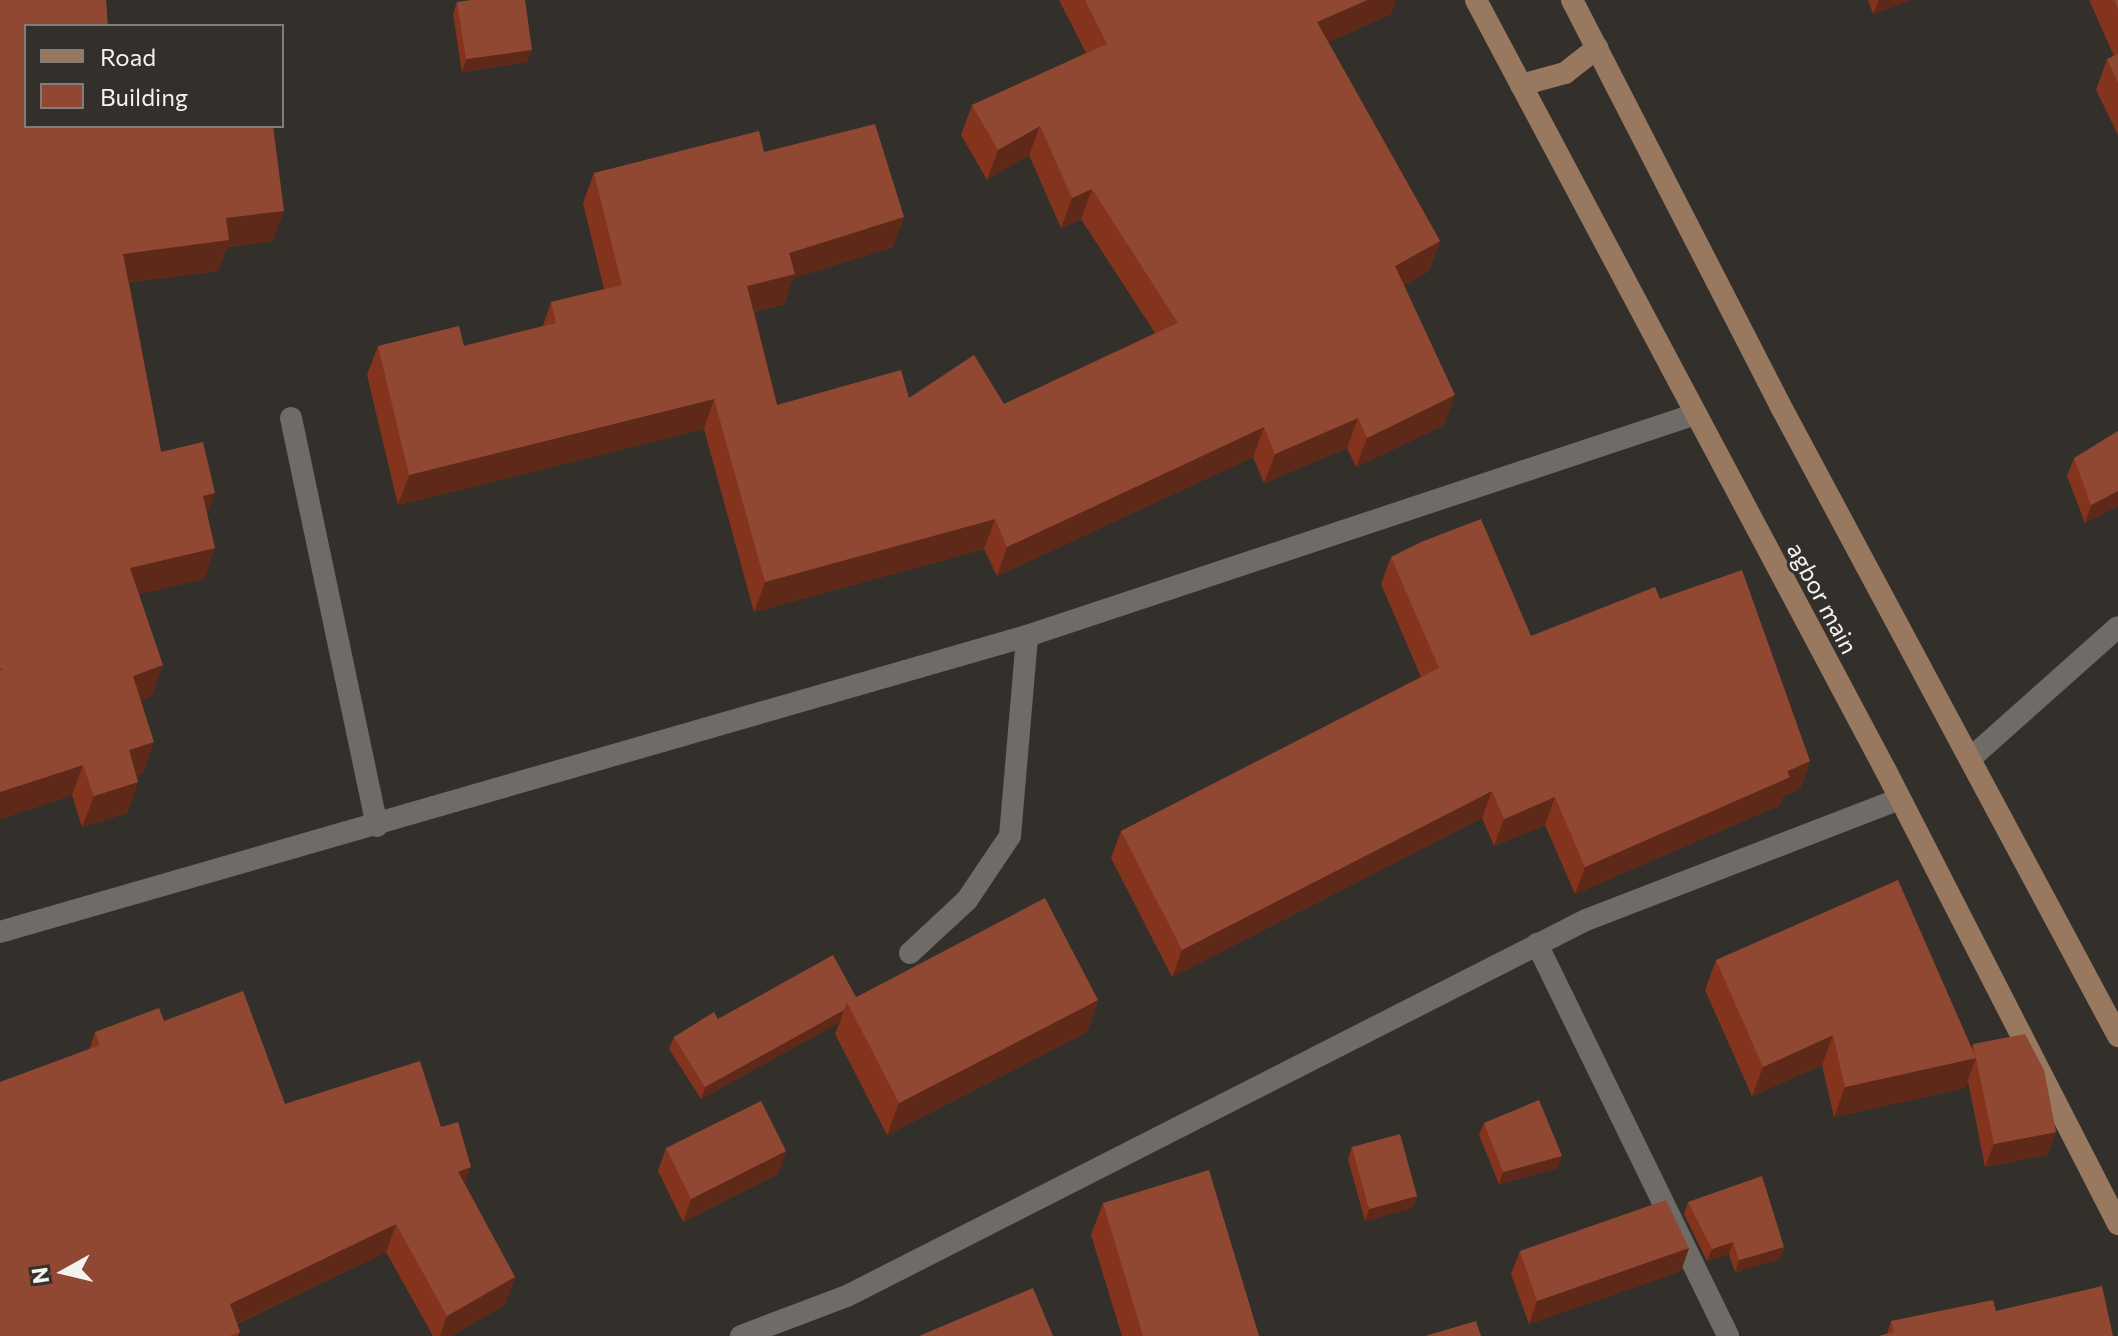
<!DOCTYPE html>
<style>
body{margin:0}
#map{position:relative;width:2118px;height:1336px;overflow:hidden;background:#33302c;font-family:Commissioner,sans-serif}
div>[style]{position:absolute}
.service>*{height:22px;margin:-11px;padding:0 11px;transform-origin:11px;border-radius:11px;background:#6f6c67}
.minor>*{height:22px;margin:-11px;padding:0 11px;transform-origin:11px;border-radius:11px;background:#6f6c67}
.secondary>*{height:22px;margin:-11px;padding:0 11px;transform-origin:11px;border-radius:11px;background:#98785f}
.wall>*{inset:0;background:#84331c}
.shaded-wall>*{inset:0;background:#5f2919}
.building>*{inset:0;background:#914833}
span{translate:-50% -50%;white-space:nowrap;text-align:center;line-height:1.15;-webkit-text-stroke:6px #33302c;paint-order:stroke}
.street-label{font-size:24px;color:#f5f3f0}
.legend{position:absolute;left:24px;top:24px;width:260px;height:104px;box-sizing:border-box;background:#33302c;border:2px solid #817e7a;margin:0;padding:10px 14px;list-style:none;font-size:24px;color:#f5f3f0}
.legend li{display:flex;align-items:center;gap:16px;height:40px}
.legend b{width:40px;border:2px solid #817e7a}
.north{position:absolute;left:24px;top:1232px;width:80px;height:80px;-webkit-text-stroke:6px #33302c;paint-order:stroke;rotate:262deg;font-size:22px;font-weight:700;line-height:32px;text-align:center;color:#f5f3f0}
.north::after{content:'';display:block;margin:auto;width:28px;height:36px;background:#f5f3f0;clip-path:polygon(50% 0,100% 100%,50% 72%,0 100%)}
</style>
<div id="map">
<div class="service">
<div style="left:910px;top:953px;width:78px;rotate:-42.9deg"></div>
<div style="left:967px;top:900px;width:77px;rotate:-56.1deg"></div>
<div style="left:1010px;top:836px;width:201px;rotate:-85.1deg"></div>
</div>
<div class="minor">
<div style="left:291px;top:418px;width:417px;rotate:78.1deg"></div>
<div style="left:1972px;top:757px;width:195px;rotate:-41.7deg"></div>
<div style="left:0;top:932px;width:1069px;rotate:-16.08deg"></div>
<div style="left:1027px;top:636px;width:705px;rotate:-18.36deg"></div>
<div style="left:1537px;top:944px;width:436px;rotate:64deg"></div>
<div style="left:741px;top:1336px;width:113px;rotate:-20.7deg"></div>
<div style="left:847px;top:1296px;width:829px;rotate:-26.97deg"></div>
<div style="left:1586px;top:920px;width:336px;rotate:-21.1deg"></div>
</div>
<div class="secondary">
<div style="left:1476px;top:0;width:873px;rotate:62deg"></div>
<div style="left:1886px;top:771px;width:509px;rotate:62.88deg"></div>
<div style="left:1572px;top:0;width:455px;rotate:62.8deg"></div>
<div style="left:1780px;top:405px;width:716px;rotate:61.82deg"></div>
<div style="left:1521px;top:85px;width:46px;rotate:-15.3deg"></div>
<div style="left:1565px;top:73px;width:41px;rotate:-38deg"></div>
</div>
<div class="wall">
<div style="clip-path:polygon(0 0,26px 126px,273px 241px,227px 247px,218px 271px,129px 282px,161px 452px,207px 514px,204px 579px,139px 594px,152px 696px,141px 700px,143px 773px,136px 775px,138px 782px,127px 813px,82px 827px,72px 795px,0 819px)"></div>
<div style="clip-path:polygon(1059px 0,1396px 0,1391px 14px,1328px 42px,1440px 241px,1429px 271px,1404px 285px,1444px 425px,1356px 467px,1347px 448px,1264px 483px,1253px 457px,997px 576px,984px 549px,754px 612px,704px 429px,398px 505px,367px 375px,378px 346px,464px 346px,543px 326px,551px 302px,604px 289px,583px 203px,594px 173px,764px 152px,893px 247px,793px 278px,784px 304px,754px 312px,777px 405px,909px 398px,1004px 404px,1155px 333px,1081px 219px,1061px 228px,1029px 155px,987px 180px,961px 135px,972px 105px,1086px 53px)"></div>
<div style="clip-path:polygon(1868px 0,1910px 0,1873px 14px)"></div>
<div style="clip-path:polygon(2089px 0,2118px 0,2118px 135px,2096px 90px,2107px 59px,2114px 56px)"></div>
<div style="clip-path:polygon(457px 2px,527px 62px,462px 72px,453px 14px)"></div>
<div style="clip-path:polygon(2074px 458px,2118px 506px,2085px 523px,2067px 476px)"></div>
<div style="clip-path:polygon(1391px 557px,1531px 636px,1660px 599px,1810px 761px,1800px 789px,1783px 796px,1780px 805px,1575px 894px,1545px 825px,1494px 846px,1482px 818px,1172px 977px,1111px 858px,1121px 831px,1421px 677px,1381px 584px)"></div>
<div style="clip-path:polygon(1716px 960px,1972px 1048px,1973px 1044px,2056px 1132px,2047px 1155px,1985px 1167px,1968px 1081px,1965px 1088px,1834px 1117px,1822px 1065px,1752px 1096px,1705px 990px)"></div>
<div style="clip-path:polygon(856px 997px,1098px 1000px,1087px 1032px,887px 1135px,835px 1034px,840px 1022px,701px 1099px,669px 1049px,674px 1037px,718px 1019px)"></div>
<div style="clip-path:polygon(164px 1021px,285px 1104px,441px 1127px,465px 1184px,515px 1277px,505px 1305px,451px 1336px,433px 1336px,386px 1252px,237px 1324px,240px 1332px,238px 1336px,0 1336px,95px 1032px)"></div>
<div style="clip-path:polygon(1484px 1123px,1558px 1168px,1499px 1184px,1479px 1135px)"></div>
<div style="clip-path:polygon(1352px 1147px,1417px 1196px,1412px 1208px,1365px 1221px,1348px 1159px)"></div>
<div style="clip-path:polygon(666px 1148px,786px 1151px,778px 1174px,683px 1222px,658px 1171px)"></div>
<div style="clip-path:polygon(1688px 1202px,1784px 1247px,1780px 1259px,1735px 1272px,1729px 1254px,1707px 1261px,1684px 1214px)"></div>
<div style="clip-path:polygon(1103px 1203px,1259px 1336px,1122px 1336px,1091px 1235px)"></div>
<div style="clip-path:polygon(1689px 1248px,1681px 1271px,1529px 1324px,1511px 1274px,1520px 1251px)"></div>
<div style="clip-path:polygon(1996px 1311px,1887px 1334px,1891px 1321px)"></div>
</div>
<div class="shaded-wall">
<div style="clip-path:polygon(1367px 0,1396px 0,1391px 14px,1306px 52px,1317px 22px)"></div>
<div style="clip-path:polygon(1879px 0,1910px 0,1873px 14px)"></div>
<div style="clip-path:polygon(532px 50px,527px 62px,462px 72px,466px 59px)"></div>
<div style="clip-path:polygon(1040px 126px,1029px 155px,987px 180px,998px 150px)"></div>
<div style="clip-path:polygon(1092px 189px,1081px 219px,1061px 228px,1072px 198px)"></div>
<div style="clip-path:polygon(284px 211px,273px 241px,227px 247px,218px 271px,112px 284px,123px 254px,226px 218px)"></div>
<div style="clip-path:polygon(904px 217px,893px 247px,793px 278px,784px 304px,736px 316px,747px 286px,789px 253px)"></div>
<div style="clip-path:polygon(1440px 241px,1429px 271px,1384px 296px,1395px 266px)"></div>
<div style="clip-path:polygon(1455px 395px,1444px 425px,1356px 467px,1367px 438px)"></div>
<div style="clip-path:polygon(714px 399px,704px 429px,398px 505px,409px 475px)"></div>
<div style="clip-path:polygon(1358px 418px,1347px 448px,1264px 483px,1275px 454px)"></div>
<div style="clip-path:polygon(1264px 427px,1253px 457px,997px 576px,1007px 547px)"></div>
<div style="clip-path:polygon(2118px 491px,2118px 506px,2085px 523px,2091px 505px)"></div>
<div style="clip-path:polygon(215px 493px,204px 524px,203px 496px)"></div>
<div style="clip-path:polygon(995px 519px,984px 549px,754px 612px,765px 582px)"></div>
<div style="clip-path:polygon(215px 548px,204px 579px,119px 599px,130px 568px)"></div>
<div style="clip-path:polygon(163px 665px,152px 696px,122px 707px,133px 676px)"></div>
<div style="clip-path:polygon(154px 742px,143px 773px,118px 780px,129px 750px)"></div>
<div style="clip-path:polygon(1810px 761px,1800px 789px,1783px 796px,1780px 805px,1575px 894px,1585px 867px)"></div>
<div style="clip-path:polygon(83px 765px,72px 795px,0 819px,0 792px)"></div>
<div style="clip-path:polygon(138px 782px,127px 813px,82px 827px,94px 796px)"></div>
<div style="clip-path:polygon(1492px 791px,1482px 818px,1172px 977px,1182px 950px)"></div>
<div style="clip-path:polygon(1555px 797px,1545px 825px,1494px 846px,1504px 819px)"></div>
<div style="clip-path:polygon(1098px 1000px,1087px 1032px,887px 1135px,899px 1103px)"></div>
<div style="clip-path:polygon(844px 1010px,840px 1022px,701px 1099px,705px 1087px)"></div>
<div style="clip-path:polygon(1833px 1035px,1822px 1065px,1752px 1096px,1763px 1067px)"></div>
<div style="clip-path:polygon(1976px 1058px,1965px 1088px,1834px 1117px,1845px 1087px)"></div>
<div style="clip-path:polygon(2056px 1132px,2047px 1155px,1985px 1167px,1994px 1144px)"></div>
<div style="clip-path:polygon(786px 1151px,778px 1174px,683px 1222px,691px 1199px)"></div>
<div style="clip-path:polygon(1562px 1156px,1558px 1168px,1499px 1184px,1503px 1172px)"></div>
<div style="clip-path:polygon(471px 1167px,461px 1195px,458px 1172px)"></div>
<div style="clip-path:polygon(1417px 1196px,1412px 1208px,1365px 1221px,1369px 1209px)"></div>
<div style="clip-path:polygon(396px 1224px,386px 1252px,219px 1332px,230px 1304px)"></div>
<div style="clip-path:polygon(1733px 1242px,1729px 1254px,1707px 1261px,1712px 1249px)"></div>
<div style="clip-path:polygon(1784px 1247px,1780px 1259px,1735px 1272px,1739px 1260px)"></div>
<div style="clip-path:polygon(1689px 1248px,1681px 1271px,1529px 1324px,1537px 1301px)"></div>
<div style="clip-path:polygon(515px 1277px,505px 1305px,451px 1336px,440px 1336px,447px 1316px)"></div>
</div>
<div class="building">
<div style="clip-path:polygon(0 0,106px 0,108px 26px,26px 26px,26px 126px,273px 126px,284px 211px,226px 218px,229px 240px,123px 254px,161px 452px,203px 442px,215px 493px,203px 496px,215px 548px,130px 568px,163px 665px,133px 676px,154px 742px,129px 750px,138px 782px,94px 796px,83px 765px,0 792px,0 671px,2px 670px,0 667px)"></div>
<div style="clip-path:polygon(471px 0,525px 0,532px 50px,466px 59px,457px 2px)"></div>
<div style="clip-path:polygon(1085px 0,1367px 0,1317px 22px,1440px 241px,1395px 266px,1455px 395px,1367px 438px,1358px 418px,1275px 454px,1264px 427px,1007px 547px,995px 519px,765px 582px,714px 399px,409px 475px,378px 346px,459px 326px,464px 346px,556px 323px,551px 302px,622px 285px,594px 173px,759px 131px,764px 152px,875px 124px,904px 217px,789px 253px,795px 274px,747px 286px,777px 405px,901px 370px,909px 398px,974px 355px,1004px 404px,1178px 323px,1092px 189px,1072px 198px,1040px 126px,998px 150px,972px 105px,1107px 44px)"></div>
<div style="clip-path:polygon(2114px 0,2118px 0,2118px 9px)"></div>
<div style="clip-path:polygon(2118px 54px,2118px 82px,2107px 59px)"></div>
<div style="clip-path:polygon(2118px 431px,2118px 491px,2091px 505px,2074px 458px)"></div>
<div style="clip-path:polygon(1481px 519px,1531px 636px,1655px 587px,1660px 599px,1742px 570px,1810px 761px,1787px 771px,1790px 777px,1585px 867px,1555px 797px,1504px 819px,1492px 791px,1182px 950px,1121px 831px,1439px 668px,1391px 557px,1421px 542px)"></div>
<div style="clip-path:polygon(1898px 880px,1976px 1058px,1845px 1087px,1833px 1035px,1763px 1067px,1716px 960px)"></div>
<div style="clip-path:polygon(1045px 898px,1098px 1000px,899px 1103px,847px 1002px)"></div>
<div style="clip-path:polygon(833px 955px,856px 997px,847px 1002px,844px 1010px,705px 1087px,674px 1037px,714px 1012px,718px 1019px)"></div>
<div style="clip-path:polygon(243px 991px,285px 1104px,420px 1061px,441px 1127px,458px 1122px,471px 1167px,458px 1172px,515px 1277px,447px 1316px,396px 1224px,230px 1304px,240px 1332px,229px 1336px,0 1336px,0 1082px,100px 1045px,95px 1032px,159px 1008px,164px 1021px)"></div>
<div style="clip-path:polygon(2025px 1034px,2044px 1070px,2056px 1132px,1994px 1144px,1973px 1044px)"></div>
<div style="clip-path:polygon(1539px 1100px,1562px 1156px,1503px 1172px,1484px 1123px)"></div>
<div style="clip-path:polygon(761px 1101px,786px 1151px,691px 1199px,666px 1148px)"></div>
<div style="clip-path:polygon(1400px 1134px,1417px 1196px,1369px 1209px,1352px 1147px)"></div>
<div style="clip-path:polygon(1209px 1170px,1259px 1336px,1143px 1336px,1103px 1203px)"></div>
<div style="clip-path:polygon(1762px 1176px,1784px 1247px,1739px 1260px,1733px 1242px,1712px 1249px,1688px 1202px)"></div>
<div style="clip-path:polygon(1666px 1200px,1689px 1248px,1537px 1301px,1520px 1251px)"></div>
<div style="clip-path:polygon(2102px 1286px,2113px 1336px,1878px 1336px,1894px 1332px,1891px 1321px,1993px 1300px,1996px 1311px)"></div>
<div style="clip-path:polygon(1033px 1288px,1053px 1336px,919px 1336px)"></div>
<div style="clip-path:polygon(1476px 1321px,1481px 1336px,1425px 1336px)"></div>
</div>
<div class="street-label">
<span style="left:1823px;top:598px;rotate:62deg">agbor main</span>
</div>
<ul class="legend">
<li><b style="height:10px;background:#98785f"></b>Road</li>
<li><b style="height:22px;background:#914833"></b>Building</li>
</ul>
<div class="north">N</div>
</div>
